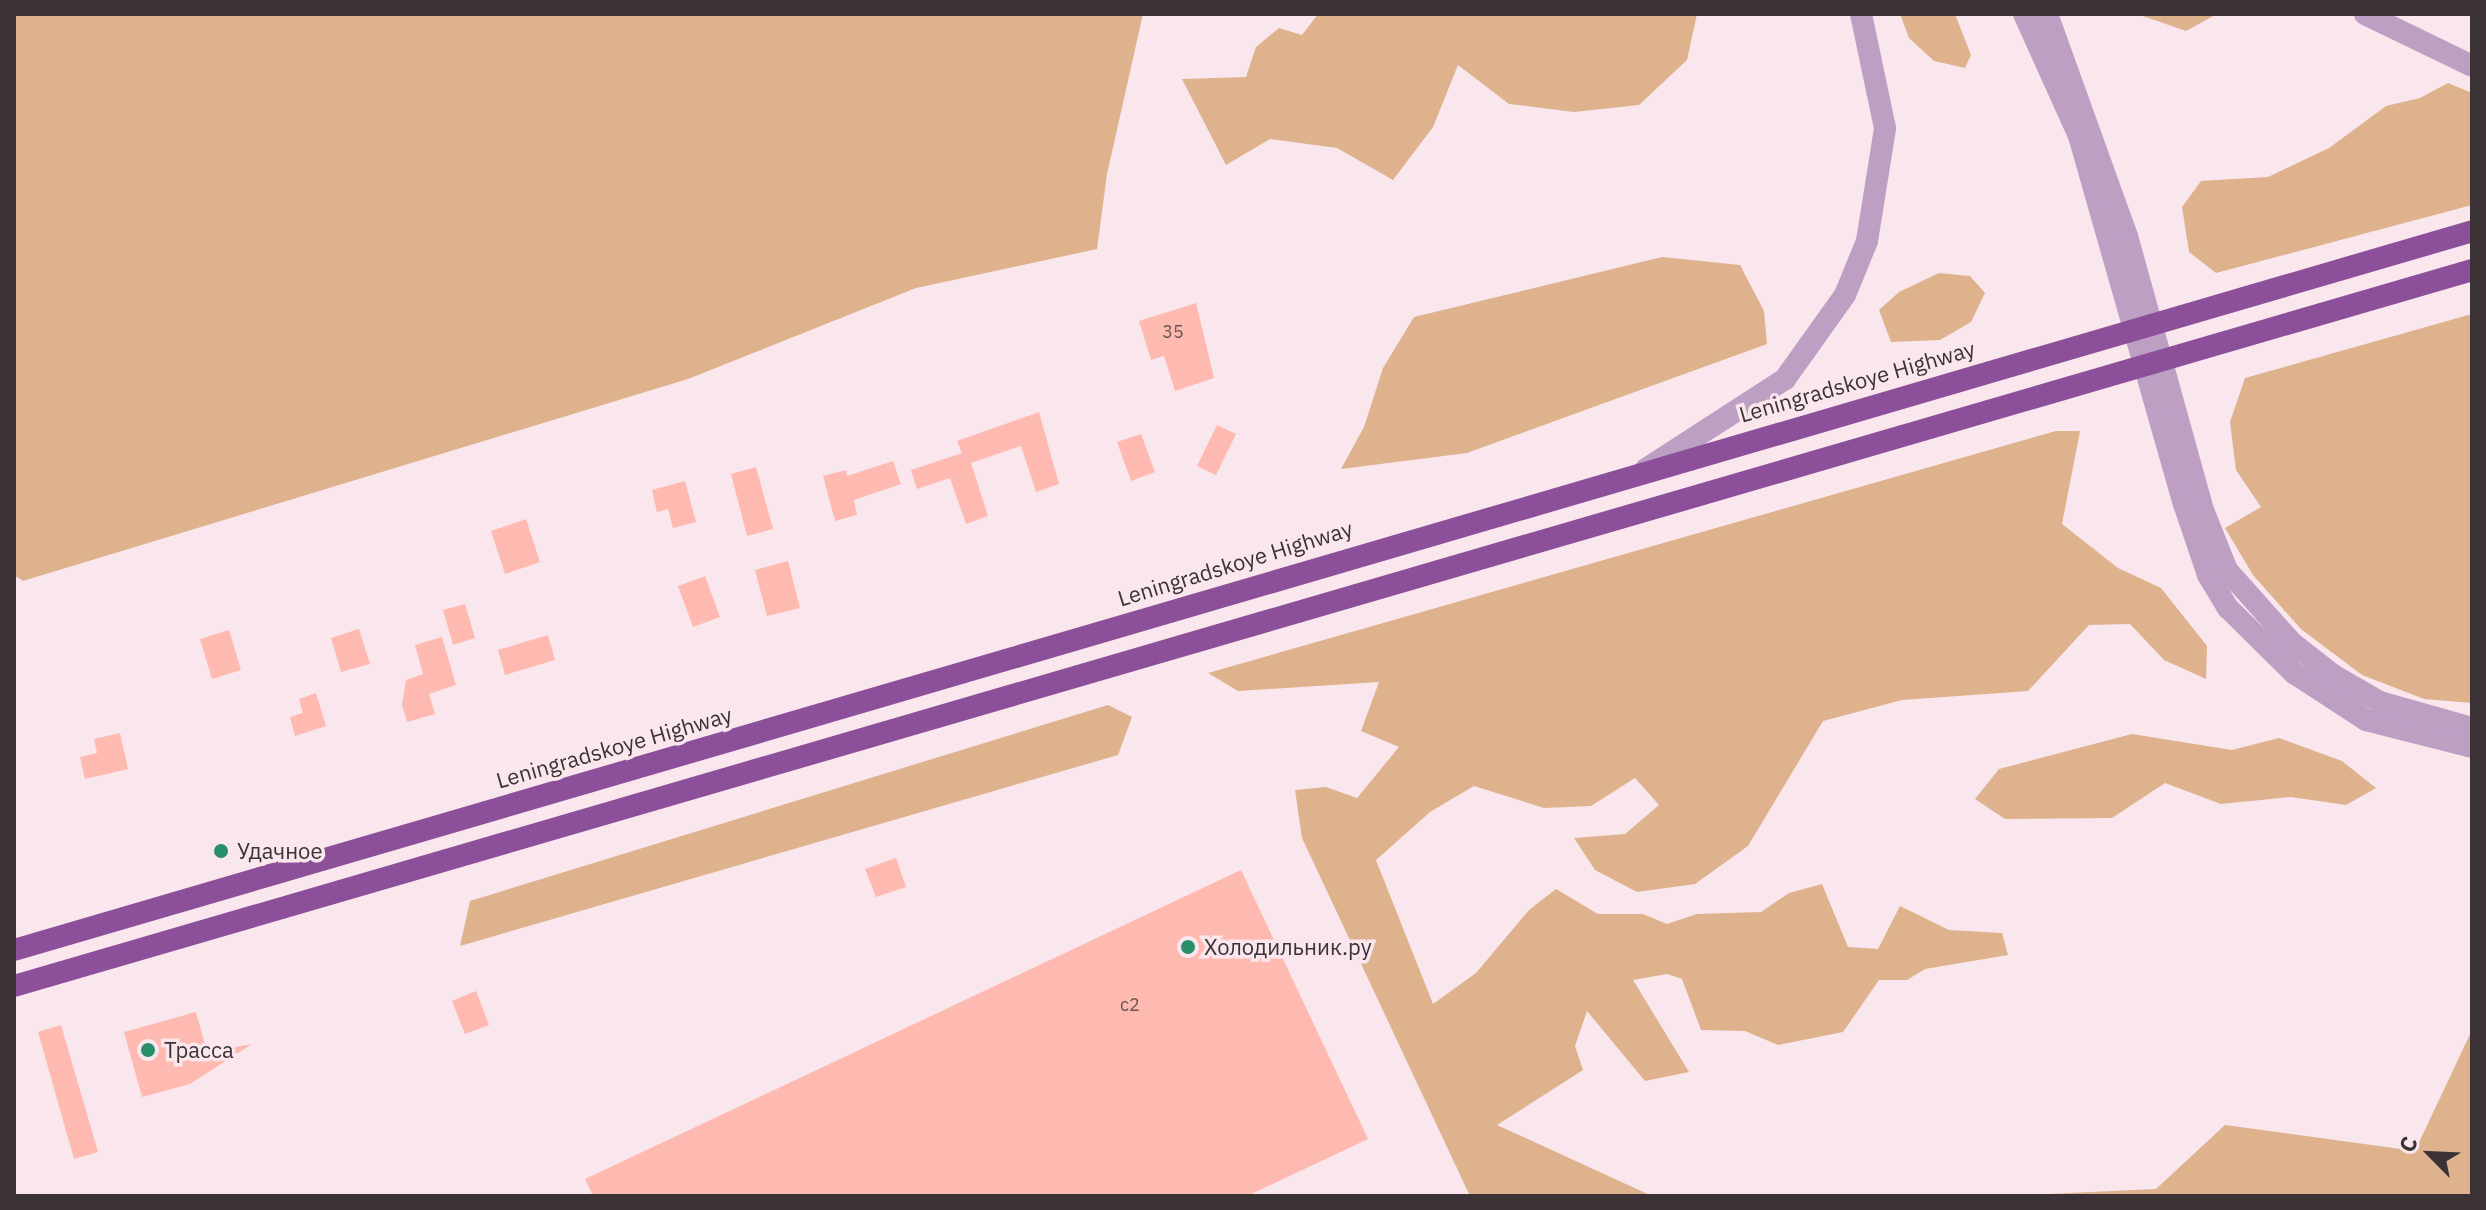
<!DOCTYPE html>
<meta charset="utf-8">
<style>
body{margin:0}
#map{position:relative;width:2486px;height:1210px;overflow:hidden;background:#fae6ed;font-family:"IBM Plex Sans",sans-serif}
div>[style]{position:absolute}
.green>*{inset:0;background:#ddb28d}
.building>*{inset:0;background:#febab0}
.minor>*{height:22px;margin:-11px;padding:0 11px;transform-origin:11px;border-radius:11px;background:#bd9fc4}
.trunk>*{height:22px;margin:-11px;padding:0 11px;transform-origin:11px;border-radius:11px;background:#8c4f99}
.dots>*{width:22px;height:22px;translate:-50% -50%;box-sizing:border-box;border:4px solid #fae6ed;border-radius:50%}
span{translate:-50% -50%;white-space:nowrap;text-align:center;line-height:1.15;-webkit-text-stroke:7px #fae6ed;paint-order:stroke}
.number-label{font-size:18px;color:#6b5454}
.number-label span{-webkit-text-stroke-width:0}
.street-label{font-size:22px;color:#3a3235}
.poi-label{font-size:22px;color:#3a3235}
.left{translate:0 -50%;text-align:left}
.frame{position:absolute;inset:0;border:16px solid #3a3235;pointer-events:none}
.north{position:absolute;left:2390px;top:1114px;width:80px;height:80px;-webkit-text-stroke:6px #fae6ed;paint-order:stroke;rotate:294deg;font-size:22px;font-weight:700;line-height:32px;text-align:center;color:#3a3235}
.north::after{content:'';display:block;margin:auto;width:28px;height:36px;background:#3a3235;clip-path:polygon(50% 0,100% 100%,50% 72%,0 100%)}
</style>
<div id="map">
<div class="green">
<div style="clip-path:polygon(14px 14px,1143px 14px,1107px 174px,1097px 249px,916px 288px,688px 379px,23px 581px,14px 575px)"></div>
<div style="clip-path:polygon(1318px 14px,1697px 14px,1687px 60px,1639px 105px,1574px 112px,1509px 104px,1458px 65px,1433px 127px,1393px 180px,1337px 148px,1270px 139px,1226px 165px,1182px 79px,1246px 77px,1256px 47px,1279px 28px,1302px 35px)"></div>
<div style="clip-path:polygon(1900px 14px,1955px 14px,1971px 55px,1965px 68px,1934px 61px,1909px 38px)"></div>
<div style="clip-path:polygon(2137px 14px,2214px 14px,2215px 15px,2186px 31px)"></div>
<div style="clip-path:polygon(2448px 83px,2472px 93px,2472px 205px,2216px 273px,2189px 252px,2182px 207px,2201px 181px,2268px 177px,2329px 148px,2386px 106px,2420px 98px)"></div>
<div style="clip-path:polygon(1662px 257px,1740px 265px,1764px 311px,1767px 344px,1467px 453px,1341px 469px,1364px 427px,1383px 368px,1414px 317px)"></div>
<div style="clip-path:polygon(1939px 273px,1970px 276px,1985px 293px,1971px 322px,1940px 340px,1891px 342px,1879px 310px,1899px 292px)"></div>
<div style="clip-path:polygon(2472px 314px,2472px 703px,2424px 699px,2362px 675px,2301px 629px,2253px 575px,2225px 528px,2261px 507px,2236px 470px,2230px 422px,2245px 378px)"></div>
<div style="clip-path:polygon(2056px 431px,2080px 431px,2062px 524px,2118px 568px,2161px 588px,2207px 646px,2206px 679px,2164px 660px,2130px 624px,2089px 625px,2028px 691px,1902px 700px,1823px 721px,1748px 846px,1695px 884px,1637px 892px,1595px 870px,1574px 838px,1625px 834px,1659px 805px,1635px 778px,1591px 806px,1544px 808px,1474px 786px,1430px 812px,1376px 860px,1433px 1004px,1476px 973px,1529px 910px,1556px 889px,1598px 914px,1643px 914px,1667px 924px,1697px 914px,1761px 912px,1789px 893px,1822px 884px,1848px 947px,1878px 949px,1900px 906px,1949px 930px,2002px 933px,2008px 955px,1925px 969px,1907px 980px,1879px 980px,1843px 1032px,1778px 1045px,1745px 1031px,1701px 1030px,1682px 979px,1667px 974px,1633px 980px,1689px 1072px,1645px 1081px,1587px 1011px,1575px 1046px,1583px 1070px,1497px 1125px,1652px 1196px,1470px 1196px,1302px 838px,1295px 790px,1326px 787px,1357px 798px,1399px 747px,1361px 731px,1379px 682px,1238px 691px,1208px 673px)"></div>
<div style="clip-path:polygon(1108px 705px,1132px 717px,1118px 755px,460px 946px,470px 901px)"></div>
<div style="clip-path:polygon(2132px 734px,2232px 750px,2279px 738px,2342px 761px,2376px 788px,2346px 805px,2291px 797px,2221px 804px,2165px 783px,2112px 818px,2005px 819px,1975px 799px,1999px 769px)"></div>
<div style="clip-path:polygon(2472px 1030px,2472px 1196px,2002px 1196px,2156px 1189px,2225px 1125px,2415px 1151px)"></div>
</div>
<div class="building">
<div style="clip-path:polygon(1196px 303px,1214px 378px,1175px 391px,1164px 356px,1151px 360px,1139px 321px)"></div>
<div style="clip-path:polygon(1039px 412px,1059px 484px,1036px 492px,1021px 446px,971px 463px,988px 516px,966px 524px,950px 478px,917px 489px,911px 470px,962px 453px,957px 441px)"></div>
<div style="clip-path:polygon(1217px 425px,1236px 434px,1216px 475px,1197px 466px)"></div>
<div style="clip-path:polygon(1141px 434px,1155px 472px,1131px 481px,1117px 442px)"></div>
<div style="clip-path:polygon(893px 461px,901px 484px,854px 500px,857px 515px,835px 521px,823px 476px,846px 470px,847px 476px)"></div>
<div style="clip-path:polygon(756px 467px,773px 529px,747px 536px,731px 474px)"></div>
<div style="clip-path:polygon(685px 481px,696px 522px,673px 528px,668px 509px,657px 512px,652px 490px)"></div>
<div style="clip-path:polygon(526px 519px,540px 562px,505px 574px,491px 531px)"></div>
<div style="clip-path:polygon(788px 561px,800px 608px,767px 616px,755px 570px)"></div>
<div style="clip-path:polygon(705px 576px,720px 617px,693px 627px,678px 586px)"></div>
<div style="clip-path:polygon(465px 604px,475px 638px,453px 645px,443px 610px)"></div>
<div style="clip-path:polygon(359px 629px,370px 664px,341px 672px,331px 638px)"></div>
<div style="clip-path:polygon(229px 630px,241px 670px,212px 679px,200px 639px)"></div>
<div style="clip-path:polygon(548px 635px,555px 660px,505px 675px,498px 650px)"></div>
<div style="clip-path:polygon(442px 637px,456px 685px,429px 694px,435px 714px,407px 722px,402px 705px,406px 680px,423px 674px,415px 645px)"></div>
<div style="clip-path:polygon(316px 693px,326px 726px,295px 736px,290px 717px,303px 713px,299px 699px)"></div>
<div style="clip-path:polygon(120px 733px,128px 769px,85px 779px,80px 757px,97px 753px,94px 739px)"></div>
<div style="clip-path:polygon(896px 858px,906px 887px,876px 897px,865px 869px)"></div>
<div style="clip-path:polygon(1241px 870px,1368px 1139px,1247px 1196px,593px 1196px,585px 1179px)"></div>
<div style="clip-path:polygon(476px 991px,489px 1025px,465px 1034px,452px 1001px)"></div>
<div style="clip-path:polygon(196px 1012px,207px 1052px,252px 1044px,190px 1084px,142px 1097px,124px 1032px)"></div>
<div style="clip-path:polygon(61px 1025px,98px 1152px,74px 1159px,38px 1032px)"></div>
</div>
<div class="minor">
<div style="left:2024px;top:14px;width:134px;rotate:65.7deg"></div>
<div style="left:2079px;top:136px;width:383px;rotate:74.1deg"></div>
<div style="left:2184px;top:504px;width:75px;rotate:71.3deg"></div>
<div style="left:2208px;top:575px;width:39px;rotate:59deg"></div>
<div style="left:2228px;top:608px;width:93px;rotate:44.6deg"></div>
<div style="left:2294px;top:673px;width:86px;rotate:33.1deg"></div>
<div style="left:2366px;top:720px;width:109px;rotate:14.3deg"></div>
<div style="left:2047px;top:14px;width:236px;rotate:70.2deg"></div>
<div style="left:2127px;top:236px;width:284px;rotate:74.5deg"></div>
<div style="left:2203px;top:510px;width:65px;rotate:68.2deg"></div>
<div style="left:2227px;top:570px;width:98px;rotate:48.3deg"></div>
<div style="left:2292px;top:643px;width:52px;rotate:38deg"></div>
<div style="left:2333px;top:675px;width:54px;rotate:29.9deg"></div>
<div style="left:2380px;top:702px;width:96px;rotate:15.8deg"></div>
<div style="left:2365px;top:14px;width:119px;rotate:25.9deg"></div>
<div style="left:1646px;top:469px;width:166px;rotate:-32.9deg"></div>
<div style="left:1785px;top:379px;width:103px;rotate:-54.5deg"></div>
<div style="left:1845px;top:295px;width:58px;rotate:-67.8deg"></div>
<div style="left:1867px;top:241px;width:114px;rotate:-80.9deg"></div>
<div style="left:1885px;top:128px;width:116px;rotate:-101.9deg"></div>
</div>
<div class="trunk">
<div style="left:14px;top:950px;width:2561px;rotate:-16.3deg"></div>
<div style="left:14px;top:986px;width:2560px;rotate:-16.24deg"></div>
</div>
<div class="dots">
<div style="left:221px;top:851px;background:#298f6b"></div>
<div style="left:1188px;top:947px;background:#298f6b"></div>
<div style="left:148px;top:1050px;background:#298f6b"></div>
</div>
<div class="number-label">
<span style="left:1173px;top:332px">35</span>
<span style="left:1130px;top:1005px">с2</span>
</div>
<div class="street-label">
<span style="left:1857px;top:381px;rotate:-16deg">Leningradskoye Highway</span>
<span style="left:1235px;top:563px;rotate:-17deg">Leningradskoye Highway</span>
<span style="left:614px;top:747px;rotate:-16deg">Leningradskoye Highway</span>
</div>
<div class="poi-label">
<span class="left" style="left:237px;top:851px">Удачное</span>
<span class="left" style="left:1204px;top:947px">Холодильник.ру</span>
<span class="left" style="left:164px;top:1050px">Трасса</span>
</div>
<div class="frame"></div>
<div class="north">С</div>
</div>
